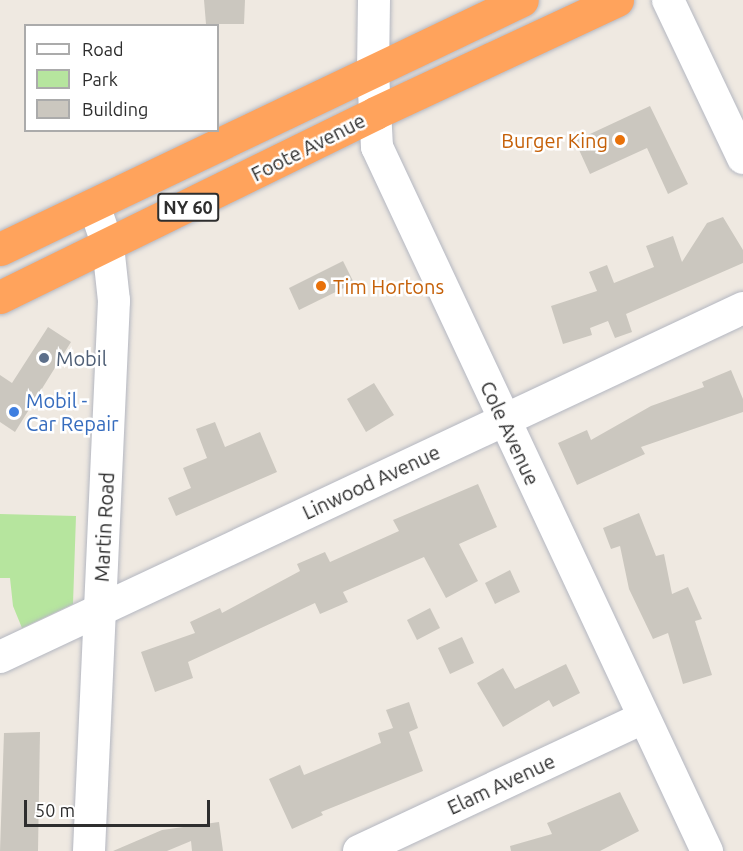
<!DOCTYPE html>
<style>
body{margin:0}
#map{position:relative;width:743px;height:851px;overflow:hidden;background:#efe9e1;font-family:Ubuntu,sans-serif}
div>[style]{position:absolute}
.green>*{inset:0;background:#b6e59e}
.building>*{inset:0;background:#cbc7bf}
.roads{filter:drop-shadow(0 0 2px #b4b7c1) drop-shadow(0 0 2px #b4b7c1)}
.minor>*{height:32px;margin:-16px;padding:0 16px;transform-origin:16px;border-radius:16px;background:#fff}
.highway>*{height:33px;margin:-16.5px;padding:0 16.5px;transform-origin:16.5px;border-radius:16.5px;background:#ffa35c}
.dots>*{width:16px;height:16px;translate:-50% -50%;box-sizing:border-box;border:3px solid #fff;border-radius:50%}
span{translate:-50% -50%;white-space:nowrap;text-align:center;line-height:1.15;-webkit-text-stroke:5px #fff;paint-order:stroke}
.shield-label span{padding:2px 4px;background:#fff;border:2px solid;border-radius:4px;-webkit-text-stroke-width:0}
.shield-label{font-size:18px;color:#2e2e2e;font-weight:700}
.food-label{font-size:20px;color:#c56008}
.right{translate:-100% -50%;text-align:right}
.left{translate:0 -50%;text-align:left}
.street-label{font-size:20px;color:#2e2e2e}
.service-label{font-size:20px;color:#4e5e75}
.shop-label{font-size:20px;color:#366cbe}
.legend{position:absolute;left:24px;top:24px;width:195px;height:108px;box-sizing:border-box;background:#fff;border:2px solid #ababab;margin:0;padding:8px 10px;list-style:none;font-size:18px;color:#2e2e2e}
.legend li{display:flex;align-items:center;gap:12px;height:30px}
.legend b{width:30px;border:2px solid #ababab}
.scale{position:absolute;left:24px;top:800px;width:186px;height:27px;box-sizing:border-box;border:3px solid #2e2e2e;border-top:0;padding-left:8px;font-size:18px;line-height:21px;white-space:nowrap;color:#2e2e2e;-webkit-text-stroke:4px #fff;paint-order:stroke}
</style>
<div id="map">
<div class="green">
<div style="clip-path:polygon(0 514px,76px 516px,73px 604px,22px 628px,13px 606px,10px 578px,0 578px)"></div>
</div>
<div class="building">
<div style="clip-path:polygon(204px 0,245px 0,244px 24px,206px 24px)"></div>
<div style="clip-path:polygon(650px 106px,688px 184px,668px 194px,647px 148px,590px 174px,575px 141px)"></div>
<div style="clip-path:polygon(723px 217px,743px 250px,743px 263px,626px 314px,632px 332px,615px 338px,608px 321px,590px 328px,592px 335px,563px 344px,551px 306px,597px 291px,589px 272px,607px 265px,614px 283px,654px 267px,646px 246px,673px 236px,682px 262px,707px 223px)"></div>
<div style="clip-path:polygon(343px 261px,354px 283px,299px 310px,289px 288px)"></div>
<div style="clip-path:polygon(48px 327px,71px 342px,15px 432px,0 422px,0 375px,12px 383px)"></div>
<div style="clip-path:polygon(731px 370px,743px 399px,743px 412px,641px 447px,645px 454px,577px 485px,558px 443px,587px 430px,591px 440px,651px 406px,704px 387px,702px 382px)"></div>
<div style="clip-path:polygon(374px 383px,394px 415px,366px 432px,347px 399px)"></div>
<div style="clip-path:polygon(215px 422px,225px 447px,260px 432px,277px 472px,176px 516px,168px 498px,191px 488px,183px 468px,207px 458px,196px 429px)"></div>
<div style="clip-path:polygon(478px 484px,497px 527px,459px 544px,478px 581px,446px 598px,424px 557px,343px 592px,348px 602px,320px 614px,315px 603px,188px 662px,193px 678px,155px 692px,141px 652px,195px 633px,190px 622px,220px 608px,222px 613px,300px 571px,297px 564px,325px 552px,330px 562px,399px 531px,393px 520px)"></div>
<div style="clip-path:polygon(639px 513px,656px 556px,664px 554px,672px 594px,688px 587px,702px 619px,695px 621px,712px 675px,683px 684px,668px 633px,653px 639px,629px 589px,620px 546px,611px 549px,603px 528px)"></div>
<div style="clip-path:polygon(510px 570px,520px 592px,495px 604px,485px 583px)"></div>
<div style="clip-path:polygon(430px 608px,440px 628px,417px 640px,407px 620px)"></div>
<div style="clip-path:polygon(462px 637px,474px 663px,450px 674px,438px 648px)"></div>
<div style="clip-path:polygon(566px 664px,580px 693px,553px 707px,549px 700px,503px 727px,477px 683px,503px 668px,515px 689px)"></div>
<div style="clip-path:polygon(409px 702px,418px 728px,409px 732px,423px 771px,321px 812px,323px 815px,292px 829px,269px 779px,300px 765px,304px 775px,381px 743px,378px 733px,393px 728px,386px 710px)"></div>
<div style="clip-path:polygon(40px 732px,38px 851px,0 851px,4px 733px)"></div>
<div style="clip-path:polygon(620px 792px,639px 831px,600px 851px,511px 851px,510px 846px,552px 834px,547px 823px)"></div>
<div style="clip-path:polygon(219px 822px,223px 851px,192px 851px,191px 841px,167px 851px,113px 851px,162px 830px)"></div>
</div>
<div class="roads">
<div class="minor">
<div style="left:374px;top:0;width:73px;rotate:90.8deg"></div>
<div style="left:373px;top:73px;width:74px;rotate:86.9deg"></div>
<div style="left:377px;top:147px;width:778px;rotate:64.89deg"></div>
<div style="left:668px;top:0;width:175px;rotate:64.6deg"></div>
<div style="left:0;top:657px;width:821px;rotate:-25.16deg"></div>
<div style="left:89px;top:851px;width:551px;rotate:-87.4deg"></div>
<div style="left:114px;top:301px;width:55px;rotate:-96.2deg"></div>
<div style="left:108px;top:246px;width:43px;rotate:-108.9deg"></div>
<div style="left:359px;top:851px;width:314px;rotate:-25.1deg"></div>
</div>
<div class="highway">
<div style="left:0;top:249px;width:578px;rotate:-25.5deg"></div>
<div style="left:0;top:297px;width:418px;rotate:-26.1deg"></div>
<div style="left:375px;top:113px;width:267px;rotate:-25deg"></div>
</div>
</div>
<div class="dots">
<div style="left:620px;top:140px;background:#e8710a"></div>
<div style="left:321px;top:286px;background:#e8710a"></div>
<div style="left:44px;top:358px;background:#5c6f8a"></div>
<div style="left:14px;top:412px;background:#3f7fe0"></div>
</div>
<div class="shield-label">
<span style="left:188px;top:207px">NY 60</span>
</div>
<div class="food-label">
<span class="right" style="left:608px;top:140px">Burger King</span>
<span class="left" style="left:333px;top:286px">Tim Hortons</span>
</div>
<div class="street-label">
<span style="left:308px;top:147px;rotate:-27deg">Foote Avenue</span>
<span style="left:510px;top:433px;rotate:65deg">Cole Avenue</span>
<span style="left:371px;top:482px;rotate:-25deg">Linwood Avenue</span>
<span style="left:104px;top:527px;rotate:-87deg">Martin Road</span>
<span style="left:501px;top:784px;rotate:-25deg">Elam Avenue</span>
</div>
<div class="service-label">
<span class="left" style="left:56px;top:358px">Mobil</span>
</div>
<div class="shop-label">
<span class="left" style="left:26px;top:412px">Mobil -<br>Car Repair</span>
</div>
<ul class="legend">
<li><b style="height:8px;background:#fff"></b>Road</li>
<li><b style="height:16px;background:#b6e59e"></b>Park</li>
<li><b style="height:16px;background:#cbc7bf"></b>Building</li>
</ul>
<div class="scale">50 m</div>
</div>
